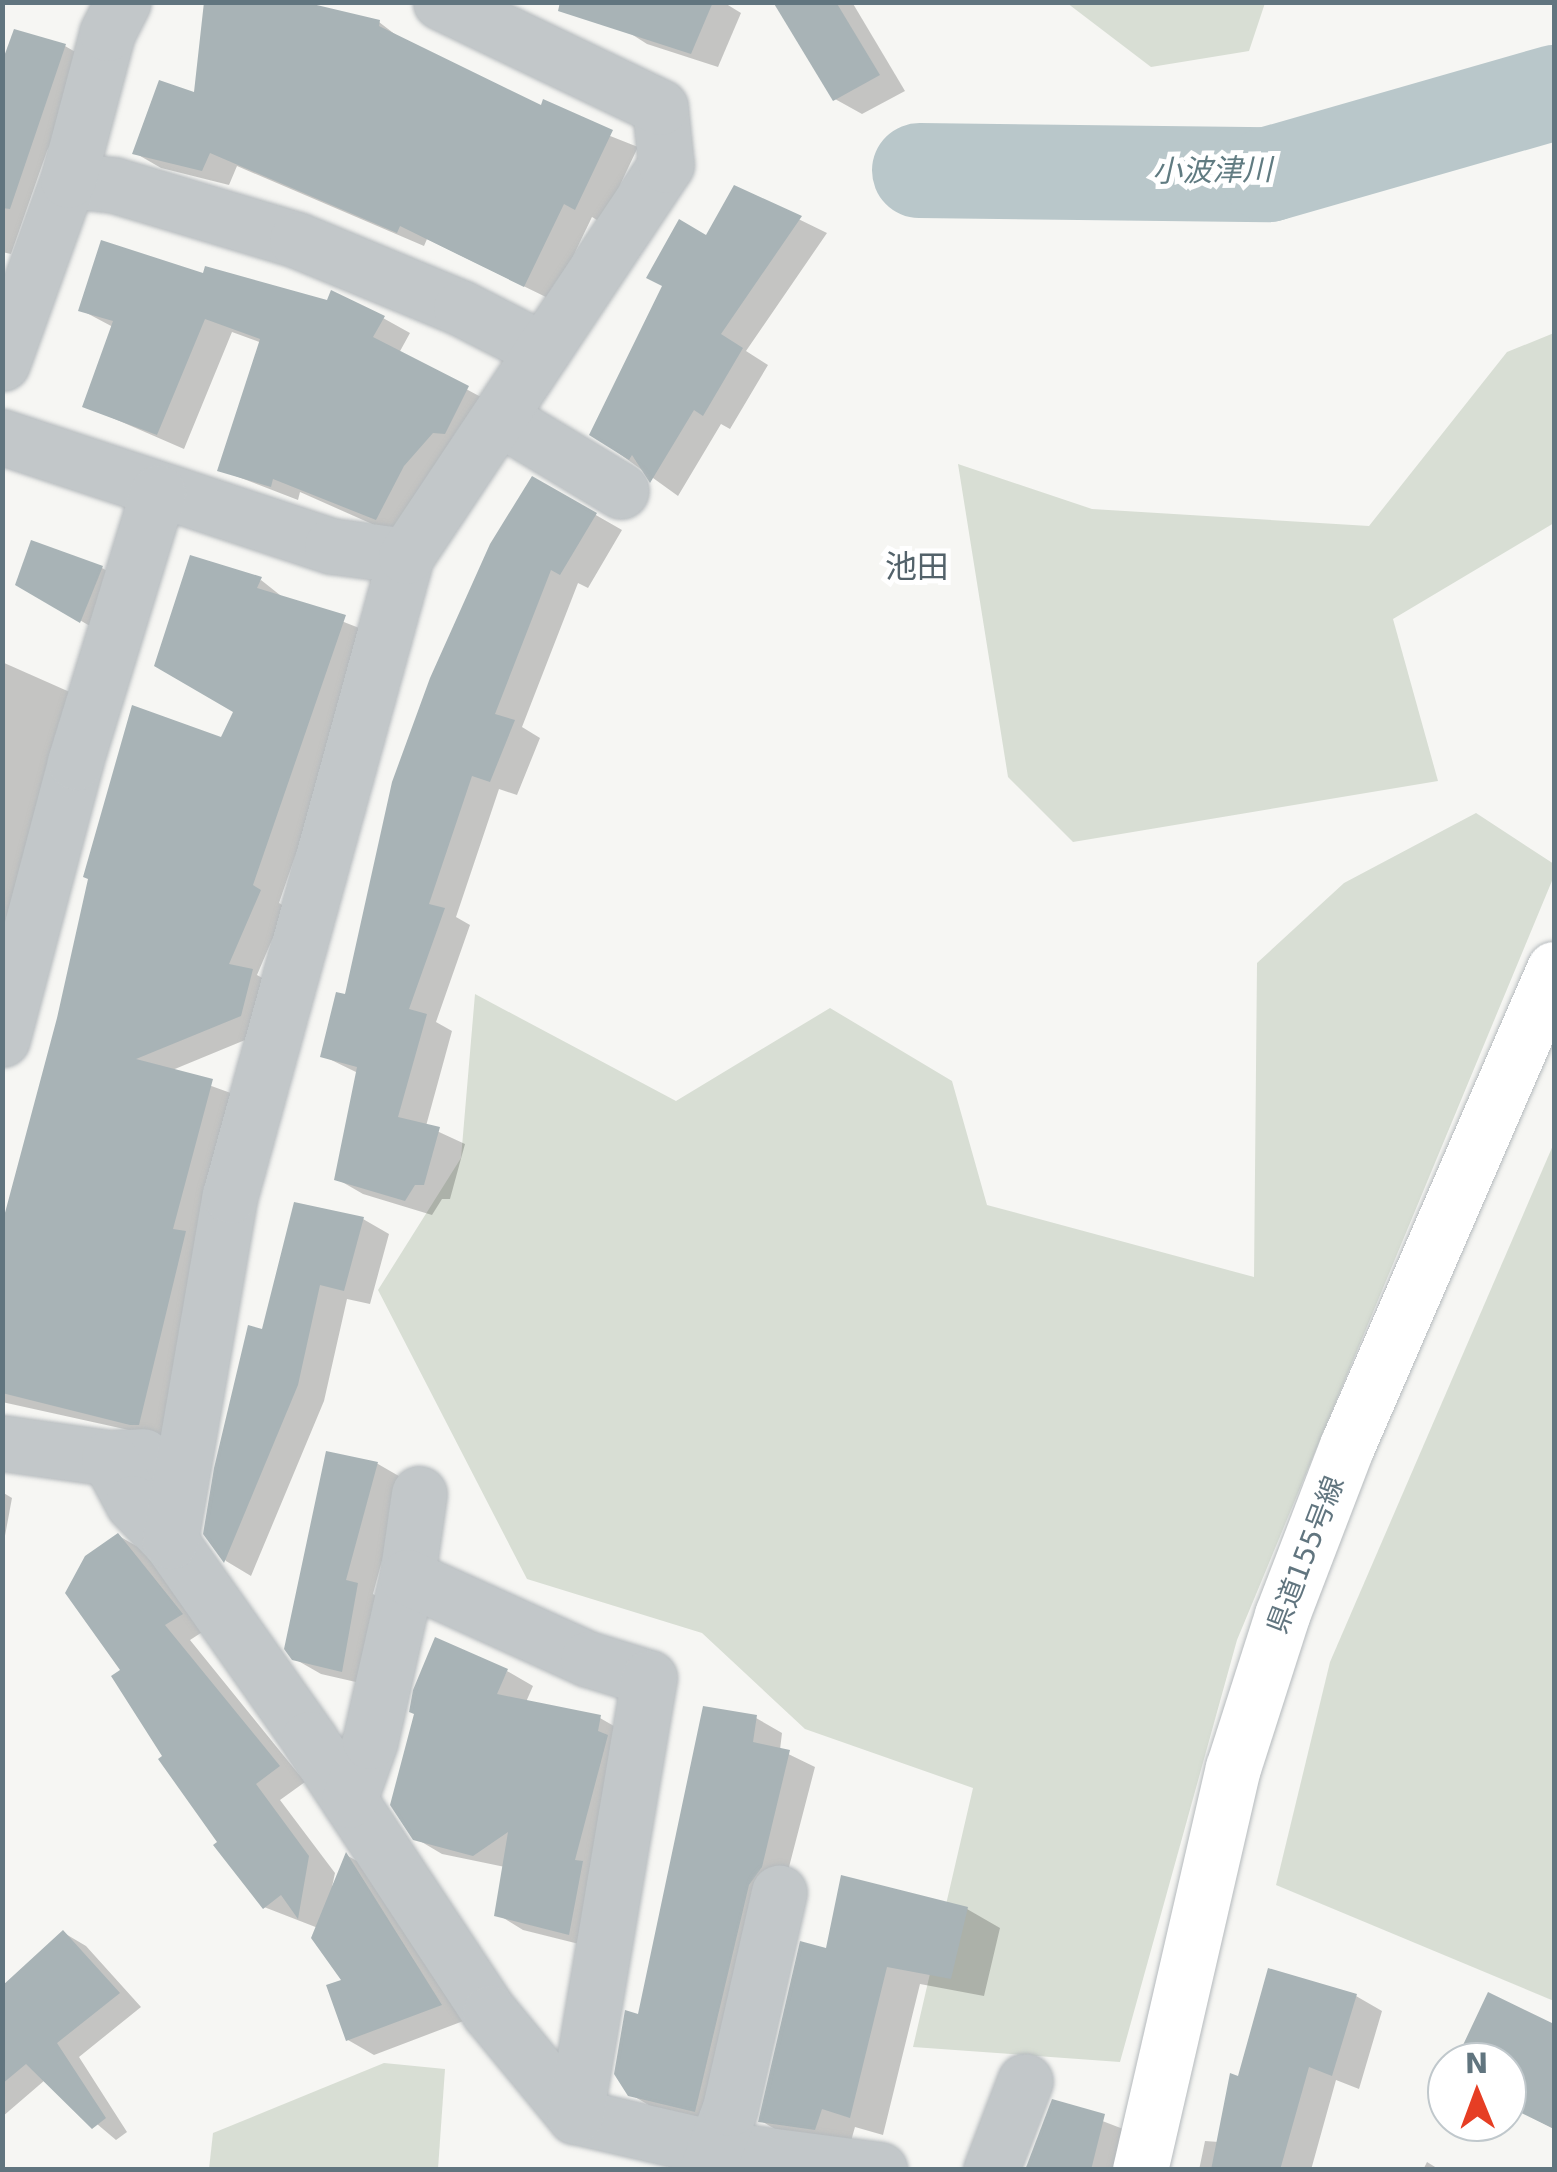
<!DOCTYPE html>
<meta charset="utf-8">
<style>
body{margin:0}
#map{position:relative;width:1557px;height:2172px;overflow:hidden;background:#f6f6f3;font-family:"DejaVu Sans","Noto Sans JP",sans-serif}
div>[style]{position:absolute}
.green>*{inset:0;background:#d8ded4}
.shadow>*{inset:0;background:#0003}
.river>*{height:95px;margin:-47.5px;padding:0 47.5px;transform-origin:47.5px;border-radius:47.5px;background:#b9c7ca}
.building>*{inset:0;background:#a8b3b6}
.roads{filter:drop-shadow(0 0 2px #b5babd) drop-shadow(0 0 2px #b5babd)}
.minor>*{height:55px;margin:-27.5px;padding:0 27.5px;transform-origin:27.5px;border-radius:27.5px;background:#c2c7c9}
.major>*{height:55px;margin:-27.5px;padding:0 27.5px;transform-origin:27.5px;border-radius:27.5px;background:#fff}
span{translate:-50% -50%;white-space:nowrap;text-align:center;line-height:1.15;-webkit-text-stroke:10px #fff;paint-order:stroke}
.street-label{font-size:28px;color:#61757f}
.water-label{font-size:30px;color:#607b81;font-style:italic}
.quarter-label{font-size:32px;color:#53626a}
.frame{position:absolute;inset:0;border:5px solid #61757f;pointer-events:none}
.north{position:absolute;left:1427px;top:2042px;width:100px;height:100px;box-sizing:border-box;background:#fff;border:2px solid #c0c8cc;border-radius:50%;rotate:359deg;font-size:28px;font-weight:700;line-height:40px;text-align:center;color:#61757f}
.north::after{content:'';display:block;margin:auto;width:35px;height:45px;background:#e63e24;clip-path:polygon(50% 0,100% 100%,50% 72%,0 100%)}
</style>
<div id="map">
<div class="green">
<div style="clip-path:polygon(1067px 3px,1265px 3px,1249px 51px,1151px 67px)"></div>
<div style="clip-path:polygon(1554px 333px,1554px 523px,1393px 619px,1438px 781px,1073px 842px,1008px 777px,958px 464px,1092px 509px,1369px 526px,1507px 352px)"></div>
<div style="clip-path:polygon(1476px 813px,1554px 864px,1554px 876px,1237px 1640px,1120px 2062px,913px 2047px,973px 1788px,805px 1729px,702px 1633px,527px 1579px,378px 1290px,461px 1158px,475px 994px,676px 1101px,830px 1008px,952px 1081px,987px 1205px,1254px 1277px,1257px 963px,1344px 883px)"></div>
<div style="clip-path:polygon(1554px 1143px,1554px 2001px,1276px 1885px,1330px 1662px)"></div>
<div style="clip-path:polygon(384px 2063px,445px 2069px,438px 2169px,209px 2169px,213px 2133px)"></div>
</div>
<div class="shadow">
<div style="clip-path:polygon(581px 2px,723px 2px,741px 13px,718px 67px,647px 44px)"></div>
<div style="clip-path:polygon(797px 2px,852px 2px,905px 91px,862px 114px,835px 99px)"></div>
<div style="clip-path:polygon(379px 22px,405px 42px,542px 109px,638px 147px,602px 223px,592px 217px,552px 300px,427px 239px,424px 246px,237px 166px,229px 185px,161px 168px,135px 153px,196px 95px)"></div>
<div style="clip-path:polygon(65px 46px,91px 61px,47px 151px,11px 254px,2px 252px,2px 61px)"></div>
<div style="clip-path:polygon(735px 188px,827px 233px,746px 351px,768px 365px,730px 429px,721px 424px,678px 496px,592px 434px)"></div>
<div style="clip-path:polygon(205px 276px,383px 318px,410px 333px,399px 353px,494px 404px,390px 532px,300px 492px,298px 500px,220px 470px,262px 343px,232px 332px,184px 449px,85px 406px,113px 327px,81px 310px)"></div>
<div style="clip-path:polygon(533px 479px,622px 530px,588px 588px,578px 583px,522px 727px,540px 738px,517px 795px,499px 789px,456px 917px,470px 925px,436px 1022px,452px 1031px,426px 1126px,465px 1144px,450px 1199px,442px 1199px,432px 1215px,363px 1194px,337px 1179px,358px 1073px,323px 1056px)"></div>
<div style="clip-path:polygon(102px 568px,128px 583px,107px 636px,18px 584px)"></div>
<div style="clip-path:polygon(261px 580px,285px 599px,372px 633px,279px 903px,286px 907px,257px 975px,278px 987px,267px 1031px,170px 1071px,239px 1096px,165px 1438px,2px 1402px,2px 1249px,236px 711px,157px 665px)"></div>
<div style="clip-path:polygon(2px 662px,72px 693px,2px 933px)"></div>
<div style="clip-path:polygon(363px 1219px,389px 1234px,370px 1304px,347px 1299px,324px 1401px,251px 1576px,226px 1561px,206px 1533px,263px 1332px)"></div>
<div style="clip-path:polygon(328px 1454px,378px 1464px,404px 1479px,373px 1594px,384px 1601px,369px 1685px,321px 1674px,293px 1658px)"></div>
<div style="clip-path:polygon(2px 1492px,12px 1498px,2px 1552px)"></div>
<div style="clip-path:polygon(119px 1536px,145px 1551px,207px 1629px,190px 1640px,305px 1782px,280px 1800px,335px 1873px,332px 1887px,348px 1856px,373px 1870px,466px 2020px,374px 2055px,348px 2040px,345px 1981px,318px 1928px,264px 1907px,165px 1757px,124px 1670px)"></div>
<div style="clip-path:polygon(507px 1671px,533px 1686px,526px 1702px,600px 1718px,626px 1733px,595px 1948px,523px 1930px,497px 1914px,505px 1867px,442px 1854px,415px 1838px)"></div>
<div style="clip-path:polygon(756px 1718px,782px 1733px,780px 1750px,815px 1767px,722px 2125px,657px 2110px,630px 2094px)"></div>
<div style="clip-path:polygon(967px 1909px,1000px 1928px,984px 1996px,920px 1984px,883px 2135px,855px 2127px,849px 2148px,794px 2140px,761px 2121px,828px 1951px)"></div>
<div style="clip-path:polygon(64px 1933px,86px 1946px,141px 2007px,79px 2057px,127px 2132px,116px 2140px,45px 2080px,2px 2117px,2px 1989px)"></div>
<div style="clip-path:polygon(1356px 1996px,1382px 2011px,1359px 2089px,1336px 2080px,1311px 2170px,1199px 2170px,1205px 2141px,1219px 2142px,1240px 2079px)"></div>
<div style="clip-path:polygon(1489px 1996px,1554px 2027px,1554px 2129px,1507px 2104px,1507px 2062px,1458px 2062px)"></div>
<div style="clip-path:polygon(1053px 2102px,1131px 2132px,1121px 2170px,1027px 2170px)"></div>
<div style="clip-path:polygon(1427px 2162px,1440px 2170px,1423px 2170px)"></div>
</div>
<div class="river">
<div style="left:919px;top:170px;width:349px;rotate:0.7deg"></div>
<div style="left:1268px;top:174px;width:298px;rotate:-16deg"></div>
</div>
<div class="building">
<div style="clip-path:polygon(204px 2px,304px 2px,380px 20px,379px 26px,541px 105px,543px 99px,613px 130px,575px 210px,564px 204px,524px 287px,400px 226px,397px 233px,210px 153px,202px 171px,132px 154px,159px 80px,194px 92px)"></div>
<div style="clip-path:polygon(560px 2px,713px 2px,691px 54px,558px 11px)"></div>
<div style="clip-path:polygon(773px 2px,836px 2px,880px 75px,833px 101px)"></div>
<div style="clip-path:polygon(14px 29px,66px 44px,10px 209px,2px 208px,2px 62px)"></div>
<div style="clip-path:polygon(734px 185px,802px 216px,721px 334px,743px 348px,703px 416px,694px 410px,650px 483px,632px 455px,629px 460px,589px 435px,662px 286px,646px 278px,679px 219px,706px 235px)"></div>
<div style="clip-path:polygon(101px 240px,203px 273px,205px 266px,327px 300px,331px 290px,385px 316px,373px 337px,469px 386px,445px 434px,433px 433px,404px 466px,376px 520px,273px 479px,271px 487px,217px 471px,260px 339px,205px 319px,157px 435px,82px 407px,113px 321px,78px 311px)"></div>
<div style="clip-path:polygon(532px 476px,597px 513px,560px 575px,551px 570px,495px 714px,515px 720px,490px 782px,472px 776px,429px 904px,445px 908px,409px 1009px,427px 1014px,398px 1117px,440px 1127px,424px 1185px,415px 1185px,405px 1201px,334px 1180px,357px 1067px,320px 1057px,336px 992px,345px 994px,392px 782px,430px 678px,490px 544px)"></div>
<div style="clip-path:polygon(31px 540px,103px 566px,80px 623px,15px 585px)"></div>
<div style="clip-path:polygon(190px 555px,262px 577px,257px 588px,346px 615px,253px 885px,261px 890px,229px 964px,253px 969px,241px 1016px,136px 1059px,213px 1079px,173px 1229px,186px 1231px,139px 1425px,130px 1425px,2px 1393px,2px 1224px,57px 1018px,88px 879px,83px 877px,132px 705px,221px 737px,233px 712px,154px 666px)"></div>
<div style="clip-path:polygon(294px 1202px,364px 1217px,344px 1291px,320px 1285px,298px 1385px,224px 1563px,203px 1534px,214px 1468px,248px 1325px,262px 1329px)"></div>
<div style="clip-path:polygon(326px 1451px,378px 1462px,346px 1580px,358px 1583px,342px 1672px,292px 1660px,284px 1649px)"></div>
<div style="clip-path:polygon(118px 1533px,183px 1614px,165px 1625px,280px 1766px,256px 1784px,309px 1856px,298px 1919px,281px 1895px,263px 1909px,213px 1845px,217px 1842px,158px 1759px,162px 1756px,111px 1676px,120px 1670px,65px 1593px,85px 1556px)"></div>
<div style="clip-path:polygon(435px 1637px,508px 1669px,497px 1694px,601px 1715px,598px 1731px,608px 1735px,575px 1860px,583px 1861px,569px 1935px,494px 1916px,508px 1832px,473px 1856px,413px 1840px,390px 1805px,414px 1714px,409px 1712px,413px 1690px)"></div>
<div style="clip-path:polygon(703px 1706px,757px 1715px,753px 1742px,790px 1750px,762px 1867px,749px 1885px,695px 2112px,628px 2096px,614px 2074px,625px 2010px,638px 2014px)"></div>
<div style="clip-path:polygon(346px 1852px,442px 2005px,346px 2041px,326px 1985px,341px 1980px,311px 1938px)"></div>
<div style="clip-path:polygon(841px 1875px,968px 1907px,951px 1979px,887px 1967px,850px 2118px,822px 2109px,815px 2130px,758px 2122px,800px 1941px,826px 1948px)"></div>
<div style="clip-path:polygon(63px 1930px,120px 1993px,57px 2043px,106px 2118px,92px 2129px,26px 2064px,2px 2084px,2px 1986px)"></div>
<div style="clip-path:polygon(1268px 1968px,1357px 1994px,1332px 2076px,1309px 2067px,1280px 2170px,1211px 2170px,1230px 2073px,1238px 2076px)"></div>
<div style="clip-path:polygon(1488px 1992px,1554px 2024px,1554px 2129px,1507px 2106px,1507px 2062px,1455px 2062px)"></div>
<div style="clip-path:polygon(1052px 2099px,1105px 2114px,1091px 2170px,1025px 2170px)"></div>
</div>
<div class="roads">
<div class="minor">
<div style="left:68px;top:180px;width:46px;rotate:6.2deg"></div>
<div style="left:114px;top:185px;width:191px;rotate:16.7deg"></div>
<div style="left:297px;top:240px;width:178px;rotate:22.5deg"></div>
<div style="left:461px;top:308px;width:92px;rotate:27.1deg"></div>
<div style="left:2px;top:363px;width:195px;rotate:-70.2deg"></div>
<div style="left:68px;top:180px;width:152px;rotate:-75.1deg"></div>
<div style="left:107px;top:33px;width:35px;rotate:-63deg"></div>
<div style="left:500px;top:418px;width:141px;rotate:31.1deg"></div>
<div style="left:2px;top:437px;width:348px;rotate:18.3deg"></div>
<div style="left:332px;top:546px;width:75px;rotate:7.7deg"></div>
<div style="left:2px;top:1039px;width:286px;rotate:-75.2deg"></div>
<div style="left:75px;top:762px;width:282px;rotate:-72.9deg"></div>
<div style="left:2px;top:1443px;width:108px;rotate:8deg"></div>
<div style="left:109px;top:1458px;width:34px;rotate:-3deg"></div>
<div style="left:109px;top:1458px;width:51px;rotate:61.9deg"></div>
<div style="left:133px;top:1503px;width:53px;rotate:45.8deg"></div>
<div style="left:170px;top:1541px;width:242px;rotate:54.9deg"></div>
<div style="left:309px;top:1739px;width:328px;rotate:56.6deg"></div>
<div style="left:490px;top:2013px;width:134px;rotate:50.5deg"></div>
<div style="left:575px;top:2116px;width:143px;rotate:13deg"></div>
<div style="left:714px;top:2148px;width:167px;rotate:7.5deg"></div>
<div style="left:170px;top:1541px;width:351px;rotate:-80.2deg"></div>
<div style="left:230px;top:1195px;width:663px;rotate:-74.6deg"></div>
<div style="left:406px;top:556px;width:470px;rotate:-56.4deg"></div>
<div style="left:666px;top:165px;width:58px;rotate:-95.9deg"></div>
<div style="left:660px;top:107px;width:243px;rotate:-154.4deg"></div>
<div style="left:407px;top:1577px;width:84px;rotate:-81.8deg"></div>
<div style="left:349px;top:1800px;width:63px;rotate:-70.4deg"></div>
<div style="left:370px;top:1741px;width:168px;rotate:-77.3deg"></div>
<div style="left:407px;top:1577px;width:199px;rotate:24.4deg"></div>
<div style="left:588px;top:1659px;width:64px;rotate:17.3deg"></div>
<div style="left:649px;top:1678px;width:444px;rotate:99.6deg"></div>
<div style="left:707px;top:2170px;width:66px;rotate:-69.6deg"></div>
<div style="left:730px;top:2108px;width:221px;rotate:-77.2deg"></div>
<div style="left:991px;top:2170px;width:95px;rotate:-69.1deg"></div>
</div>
<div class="major">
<div style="left:1140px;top:2170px;width:413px;rotate:-77deg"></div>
<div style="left:1233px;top:1768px;width:161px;rotate:-72.2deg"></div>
<div style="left:1282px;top:1615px;width:181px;rotate:-69deg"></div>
<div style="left:1347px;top:1446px;width:520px;rotate:-66.54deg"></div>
</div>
</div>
<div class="street-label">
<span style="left:1306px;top:1555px;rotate:-69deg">県道155号線</span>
</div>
<div class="water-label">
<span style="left:1212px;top:171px;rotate:-1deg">小波津川</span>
</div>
<div class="quarter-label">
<span style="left:917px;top:567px">池田</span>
</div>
<div class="frame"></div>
<div class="north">N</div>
</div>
